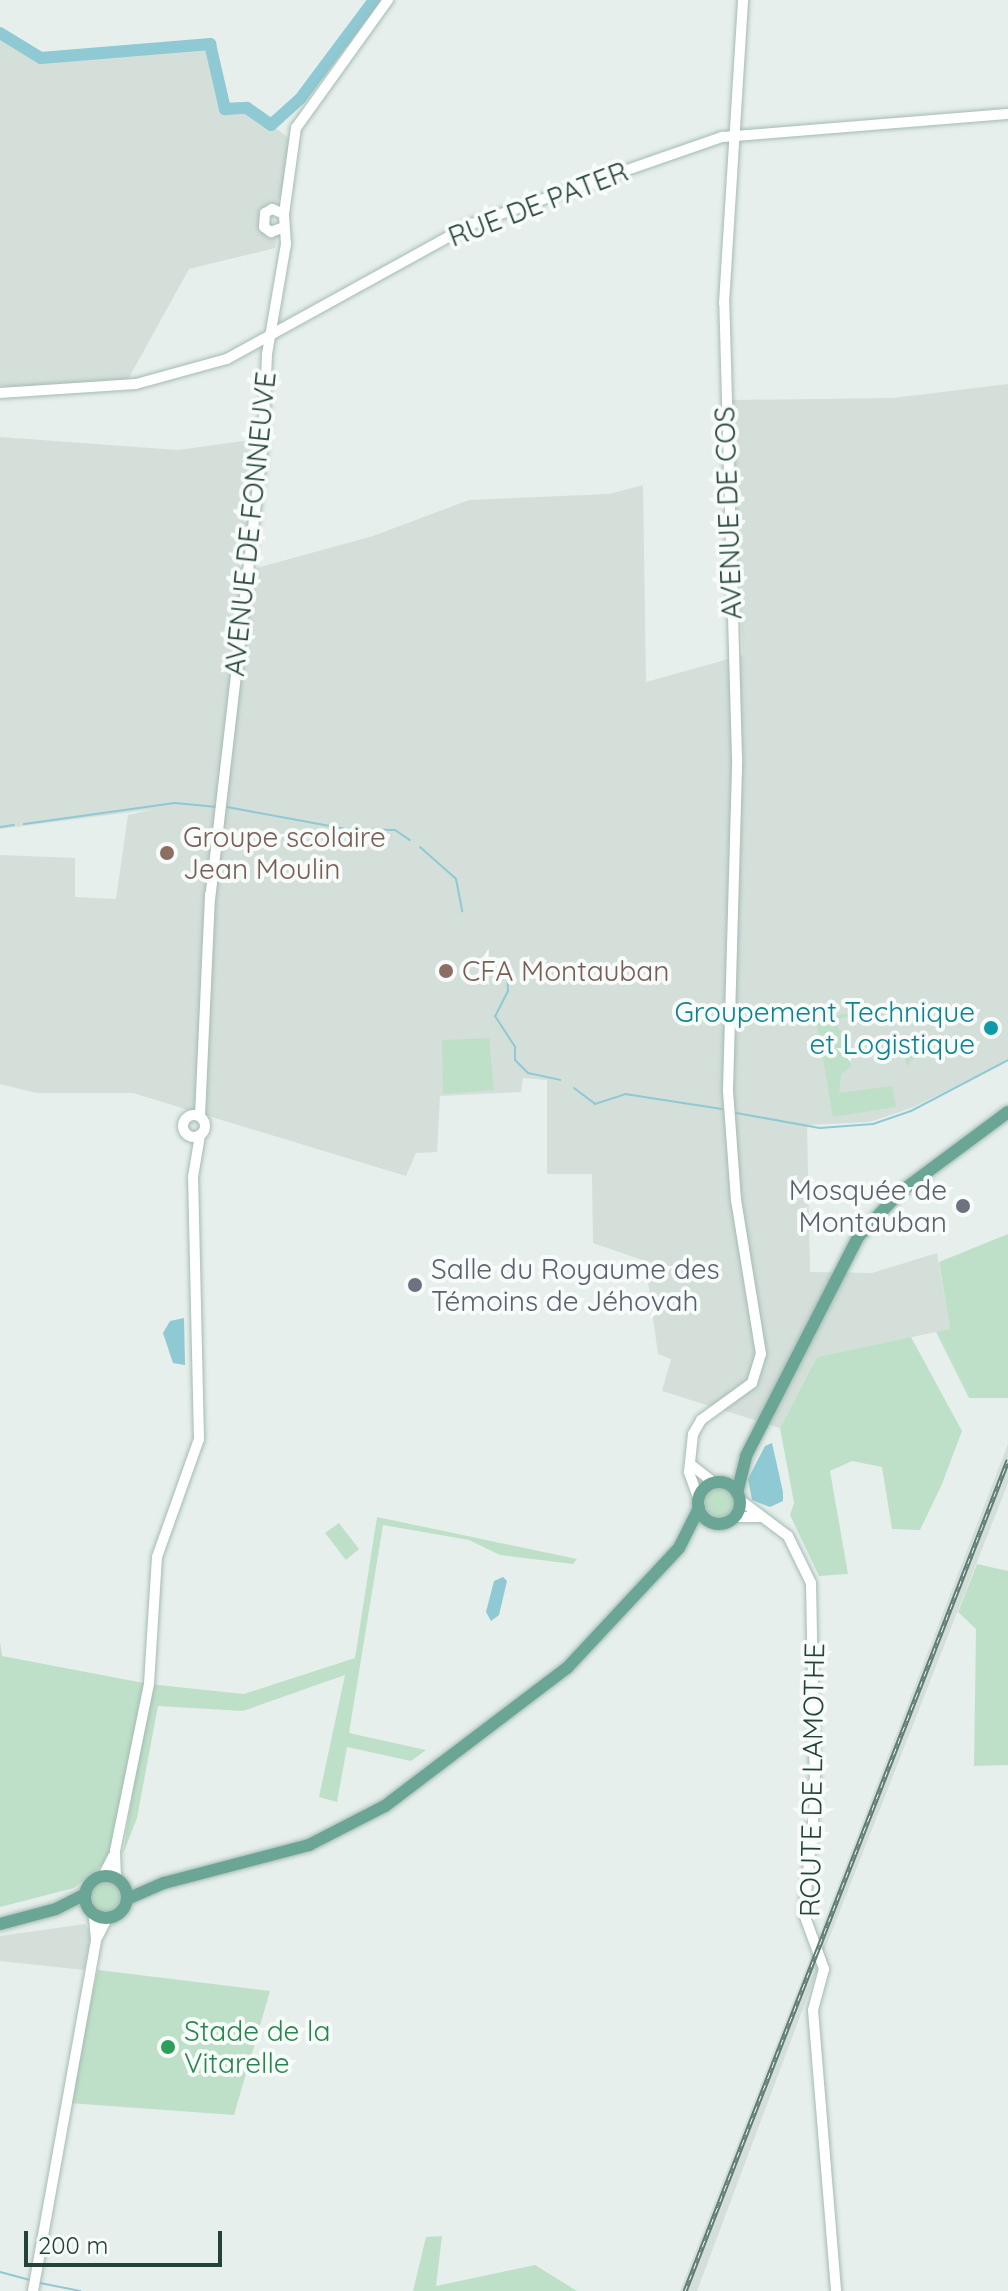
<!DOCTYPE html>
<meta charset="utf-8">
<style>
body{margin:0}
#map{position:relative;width:1008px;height:2291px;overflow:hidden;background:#e6efeb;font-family:Quicksand,sans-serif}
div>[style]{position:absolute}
.built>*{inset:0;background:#d4dfda}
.green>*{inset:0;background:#bfe0c8}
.round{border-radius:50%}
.water>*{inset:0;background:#8ec9d4}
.stream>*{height:2px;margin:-1px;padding:0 1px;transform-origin:1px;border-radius:1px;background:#8ec9d4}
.river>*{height:12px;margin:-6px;padding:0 6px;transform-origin:6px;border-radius:6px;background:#8ec9d4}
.roads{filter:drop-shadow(0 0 2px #a4bbb3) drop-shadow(0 0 2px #a4bbb3)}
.secondary>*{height:10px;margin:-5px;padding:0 5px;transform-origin:5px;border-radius:5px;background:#fff}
.secondary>.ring{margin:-5px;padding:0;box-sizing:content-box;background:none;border:10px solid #fff;border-radius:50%}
.primary>*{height:12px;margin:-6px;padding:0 6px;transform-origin:6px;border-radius:6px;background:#6aa596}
.primary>.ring{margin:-6px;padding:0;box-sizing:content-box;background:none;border:12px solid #6aa596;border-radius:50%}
.rail>*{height:5px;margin-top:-2.5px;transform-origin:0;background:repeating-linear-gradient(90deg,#f7fbf9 0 6px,#5f7d75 0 12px);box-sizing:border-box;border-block:2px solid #5f7d75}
.dots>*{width:22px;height:22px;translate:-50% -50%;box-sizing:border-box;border:4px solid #f7fbf9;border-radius:50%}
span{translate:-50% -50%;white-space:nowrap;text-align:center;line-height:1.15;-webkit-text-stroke:8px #f7fbf9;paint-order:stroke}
.street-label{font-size:28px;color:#24423a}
.education-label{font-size:28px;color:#785e54}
.left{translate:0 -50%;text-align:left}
.culture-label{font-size:28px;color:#0d838f}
.right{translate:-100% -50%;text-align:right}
.worship-label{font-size:28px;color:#5b616d}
.leisure-label{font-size:28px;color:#27864d}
.scale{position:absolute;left:24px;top:2231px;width:198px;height:36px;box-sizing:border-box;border:4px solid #24423a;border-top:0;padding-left:10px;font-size:24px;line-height:28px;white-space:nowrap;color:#24423a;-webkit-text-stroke:6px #f7fbf9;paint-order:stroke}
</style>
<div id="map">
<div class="built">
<div style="clip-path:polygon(0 33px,42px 58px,210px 44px,225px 109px,251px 109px,291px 140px,287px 183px,265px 227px,277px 236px,275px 248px,189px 269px,127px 381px,57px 388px,0 386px)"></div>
<div style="clip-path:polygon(1008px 384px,1008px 1060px,914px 1107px,870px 1122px,807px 1125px,810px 1272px,872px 1273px,937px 1253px,950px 1329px,817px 1357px,780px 1428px,662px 1391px,671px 1359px,658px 1354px,645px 1261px,593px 1243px,592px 1174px,547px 1174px,547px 1080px,523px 1078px,521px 1092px,440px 1096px,437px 1152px,416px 1153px,406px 1176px,133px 1093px,36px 1093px,0 1084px,0 855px,75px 858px,75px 897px,116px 899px,128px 815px,155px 809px,0 829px,0 437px,178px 450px,258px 439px,242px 572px,373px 536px,469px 500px,609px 494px,643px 485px,646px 682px,743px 655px,732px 400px,893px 398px)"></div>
<div style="clip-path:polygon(1008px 1444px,1008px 1483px,823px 1954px,817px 1940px)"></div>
<div style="clip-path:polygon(85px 1924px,91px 1936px,84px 1970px,0 1961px,0 1936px)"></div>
<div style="clip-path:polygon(813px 1950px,820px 1963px,697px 2291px,680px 2291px)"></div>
</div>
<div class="green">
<div style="clip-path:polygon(871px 1009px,880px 1022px,875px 1023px,873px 1013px,860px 1015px,862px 1023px,857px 1024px,855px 1015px,837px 1019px,839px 1031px,847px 1030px,851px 1066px,841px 1075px,839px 1093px,892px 1086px,896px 1107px,833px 1117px,816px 1019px)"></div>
<div style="clip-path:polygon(489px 1038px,494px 1090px,443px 1094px,442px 1040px)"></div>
<div style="clip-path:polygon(903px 1047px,946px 1048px,946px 1053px,911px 1060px,907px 1067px)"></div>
<div style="clip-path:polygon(1008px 1234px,1008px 1398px,969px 1398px,936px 1332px,950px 1329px,939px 1262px)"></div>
<div style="clip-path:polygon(911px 1337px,962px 1431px,942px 1484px,920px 1530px,892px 1529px,882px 1467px,852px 1461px,830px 1471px,848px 1574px,819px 1576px,790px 1515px,794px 1503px,780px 1428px,817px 1357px)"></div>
<div class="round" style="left:705px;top:1487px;width:30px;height:30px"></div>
<div style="clip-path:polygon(377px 1517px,577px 1559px,573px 1564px,500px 1555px,469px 1540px,383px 1525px,349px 1733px,426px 1750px,411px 1761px,347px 1747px,337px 1802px,319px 1797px,345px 1675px,243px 1711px,158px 1706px,137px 1818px,123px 1854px,146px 1703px,108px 1860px,74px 1888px,0 1907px,0 1642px,2px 1656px,149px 1684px,244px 1694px,355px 1658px)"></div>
<div style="clip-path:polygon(339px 1523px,359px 1549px,346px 1560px,325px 1533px)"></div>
<div style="clip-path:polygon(977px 1564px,1008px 1571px,1008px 1765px,974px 1766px,976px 1629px,958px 1612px)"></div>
<div class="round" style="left:90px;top:1881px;width:32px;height:32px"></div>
<div style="clip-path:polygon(98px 1970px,270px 1991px,234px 2115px,69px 2103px)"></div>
<div style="clip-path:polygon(442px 2236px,436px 2286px,535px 2265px,577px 2291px,413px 2291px,426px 2237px)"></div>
</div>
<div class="water">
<div style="clip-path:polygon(184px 1318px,185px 1365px,173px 1363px,163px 1333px,170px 1321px)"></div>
<div style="clip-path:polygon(772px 1443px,783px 1492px,783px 1501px,770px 1507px,752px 1500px,748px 1479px,765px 1446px)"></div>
<div style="clip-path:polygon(503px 1577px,507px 1581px,499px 1615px,491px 1621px,486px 1612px,494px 1581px)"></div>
</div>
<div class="stream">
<div style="left:227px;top:807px;width:121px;rotate:10.5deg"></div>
<div style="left:346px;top:829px;width:49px;rotate:1.2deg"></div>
<div style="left:395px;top:830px;width:18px;rotate:34deg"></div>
<div style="left:24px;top:824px;width:152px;rotate:-7.9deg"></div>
<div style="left:175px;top:803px;width:42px;rotate:5.4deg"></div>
<div style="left:0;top:827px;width:14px;rotate:-8deg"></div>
<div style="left:420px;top:847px;width:48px;rotate:41.6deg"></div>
<div style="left:456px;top:879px;width:33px;rotate:79deg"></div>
<div style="left:507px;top:972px;width:19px;rotate:87deg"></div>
<div style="left:508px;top:991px;width:28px;rotate:117deg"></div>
<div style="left:495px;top:1016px;width:37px;rotate:57deg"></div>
<div style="left:515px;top:1047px;width:13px;rotate:90deg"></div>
<div style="left:515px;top:1060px;width:18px;rotate:45deg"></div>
<div style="left:528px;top:1073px;width:33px;rotate:12deg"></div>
<div style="left:574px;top:1088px;width:26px;rotate:37deg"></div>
<div style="left:595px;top:1104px;width:32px;rotate:-18deg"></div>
<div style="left:625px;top:1094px;width:98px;rotate:8.8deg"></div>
<div style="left:736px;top:1113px;width:85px;rotate:10.1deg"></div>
<div style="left:820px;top:1128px;width:53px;rotate:-4.3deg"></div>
<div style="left:873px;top:1124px;width:40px;rotate:-18.9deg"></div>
<div style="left:911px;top:1111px;width:110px;rotate:-27.7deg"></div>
<div style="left:0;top:2272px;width:31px;rotate:15deg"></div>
<div style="left:40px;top:2283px;width:41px;rotate:11.3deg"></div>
</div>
<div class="river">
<div style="left:0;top:33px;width:48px;rotate:31.4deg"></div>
<div style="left:41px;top:58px;width:170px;rotate:-4.7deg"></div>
<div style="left:210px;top:44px;width:67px;rotate:77deg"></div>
<div style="left:225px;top:109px;width:22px;rotate:-3deg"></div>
<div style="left:247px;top:108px;width:29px;rotate:35deg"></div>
<div style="left:271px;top:125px;width:39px;rotate:-42deg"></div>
<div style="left:300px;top:99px;width:124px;rotate:-53.2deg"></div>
</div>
<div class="roads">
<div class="secondary">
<div style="left:284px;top:214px;width:87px;rotate:-82.1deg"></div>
<div style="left:296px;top:128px;width:158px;rotate:-54.3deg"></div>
<div style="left:0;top:393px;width:136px;rotate:-3.8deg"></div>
<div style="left:136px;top:384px;width:94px;rotate:-15.4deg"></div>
<div style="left:227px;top:359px;width:280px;rotate:-28.9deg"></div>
<div style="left:472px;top:224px;width:265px;rotate:-19.2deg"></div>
<div style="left:722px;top:137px;width:287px;rotate:-4.6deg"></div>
<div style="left:210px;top:900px;width:463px;rotate:-83.4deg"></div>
<div style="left:263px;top:440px;width:86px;rotate:-87.3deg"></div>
<div style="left:267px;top:354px;width:112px;rotate:-80.2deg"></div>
<div style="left:286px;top:244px;width:30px;rotate:-94deg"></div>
<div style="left:284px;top:214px;width:13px;rotate:-157deg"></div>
<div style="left:272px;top:209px;width:8px;rotate:150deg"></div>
<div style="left:265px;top:213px;width:14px;rotate:94deg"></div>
<div style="left:264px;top:227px;width:9px;rotate:36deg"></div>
<div style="left:271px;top:232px;width:14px;rotate:-21deg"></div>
<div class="ring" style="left:183px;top:1115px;width:12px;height:12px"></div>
<div style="left:200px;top:1116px;width:222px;rotate:-87.4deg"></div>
<div style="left:690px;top:1464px;width:31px;rotate:38deg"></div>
<div style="left:699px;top:1500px;width:30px;rotate:-110deg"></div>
<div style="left:689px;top:1472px;width:38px;rotate:-84deg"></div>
<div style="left:693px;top:1434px;width:16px;rotate:-60deg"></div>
<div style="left:701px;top:1420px;width:63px;rotate:-36deg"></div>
<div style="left:752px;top:1383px;width:30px;rotate:-73deg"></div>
<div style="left:761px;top:1354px;width:156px;rotate:-99.2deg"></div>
<div style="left:736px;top:1200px;width:110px;rotate:-94.2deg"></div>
<div style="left:728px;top:1090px;width:332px;rotate:-88.4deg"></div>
<div style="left:737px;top:758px;width:455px;rotate:-91.6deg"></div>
<div style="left:724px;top:303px;width:304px;rotate:-86.4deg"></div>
<div style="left:740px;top:1500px;width:60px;rotate:36.9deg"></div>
<div style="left:788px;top:1536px;width:52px;rotate:63.9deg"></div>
<div style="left:811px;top:1583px;width:217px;rotate:88.9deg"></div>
<div style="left:815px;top:1800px;width:115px;rotate:95.5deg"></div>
<div style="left:804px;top:1914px;width:59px;rotate:70deg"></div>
<div style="left:824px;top:1969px;width:42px;rotate:105deg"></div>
<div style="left:813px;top:2010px;width:282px;rotate:85.3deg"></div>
<div style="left:733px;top:1517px;width:29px"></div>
<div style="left:103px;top:1876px;width:22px;rotate:-63deg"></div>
<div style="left:116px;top:1879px;width:28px;rotate:-92deg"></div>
<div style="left:115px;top:1851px;width:170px;rotate:-78.5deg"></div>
<div style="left:149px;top:1684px;width:127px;rotate:-86.4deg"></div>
<div style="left:157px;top:1557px;width:125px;rotate:-70.4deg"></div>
<div style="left:199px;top:1439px;width:262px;rotate:-91.3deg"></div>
<div style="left:193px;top:1177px;width:43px;rotate:-80.5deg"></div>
<div style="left:97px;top:1938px;width:22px;rotate:-63deg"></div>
<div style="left:33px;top:2291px;width:357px;rotate:-79.8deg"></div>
<div style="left:96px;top:1940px;width:25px;rotate:-95deg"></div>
</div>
<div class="primary">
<div class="ring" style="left:698px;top:1482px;width:30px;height:30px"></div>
<div style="left:737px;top:1493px;width:38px;rotate:-76deg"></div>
<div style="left:746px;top:1456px;width:246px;rotate:-62.9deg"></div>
<div style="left:858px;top:1237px;width:60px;rotate:-47deg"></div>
<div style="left:899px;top:1193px;width:136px;rotate:-36.6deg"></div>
<div class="ring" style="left:85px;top:1876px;width:30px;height:30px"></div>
<div style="left:127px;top:1899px;width:40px;rotate:-23.4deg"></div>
<div style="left:164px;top:1883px;width:150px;rotate:-14.7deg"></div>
<div style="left:309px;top:1845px;width:85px;rotate:-27.2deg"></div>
<div style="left:385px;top:1806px;width:228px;rotate:-37.2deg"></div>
<div style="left:567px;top:1668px;width:164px;rotate:-47deg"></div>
<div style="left:679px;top:1548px;width:45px;rotate:-63.4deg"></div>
<div style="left:0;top:1924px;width:58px;rotate:-15deg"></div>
<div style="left:56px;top:1909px;width:33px;rotate:-27deg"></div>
</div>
</div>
<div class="rail">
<div style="left:685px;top:2291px;width:892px;rotate:-68.76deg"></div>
</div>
<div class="dots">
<div style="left:167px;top:853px;background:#8d6e63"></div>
<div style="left:446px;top:971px;background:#8d6e63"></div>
<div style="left:991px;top:1028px;background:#0f9aa8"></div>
<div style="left:963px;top:1206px;background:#6b7280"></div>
<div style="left:415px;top:1285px;background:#6b7280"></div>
<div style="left:168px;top:2047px;background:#2e9e5b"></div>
</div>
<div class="street-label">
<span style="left:538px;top:204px;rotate:-21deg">RUE DE PATER</span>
<span style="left:728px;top:513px;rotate:-92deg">AVENUE DE COS</span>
<span style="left:250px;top:524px;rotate:-84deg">AVENUE DE FONNEUVE</span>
<span style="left:812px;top:1780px;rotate:-89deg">ROUTE DE LAMOTHE</span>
</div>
<div class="education-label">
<span class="left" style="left:183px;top:853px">Groupe scolaire<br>Jean Moulin</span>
<span class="left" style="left:462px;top:971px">CFA Montauban</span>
</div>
<div class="culture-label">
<span class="right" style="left:975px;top:1028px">Groupement Technique<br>et Logistique</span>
</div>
<div class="worship-label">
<span class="right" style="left:947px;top:1206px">Mosquée de<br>Montauban</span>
<span class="left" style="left:431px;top:1285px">Salle du Royaume des<br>Témoins de Jéhovah</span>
</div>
<div class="leisure-label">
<span class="left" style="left:184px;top:2047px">Stade de la<br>Vitarelle</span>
</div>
<div class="scale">200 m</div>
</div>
